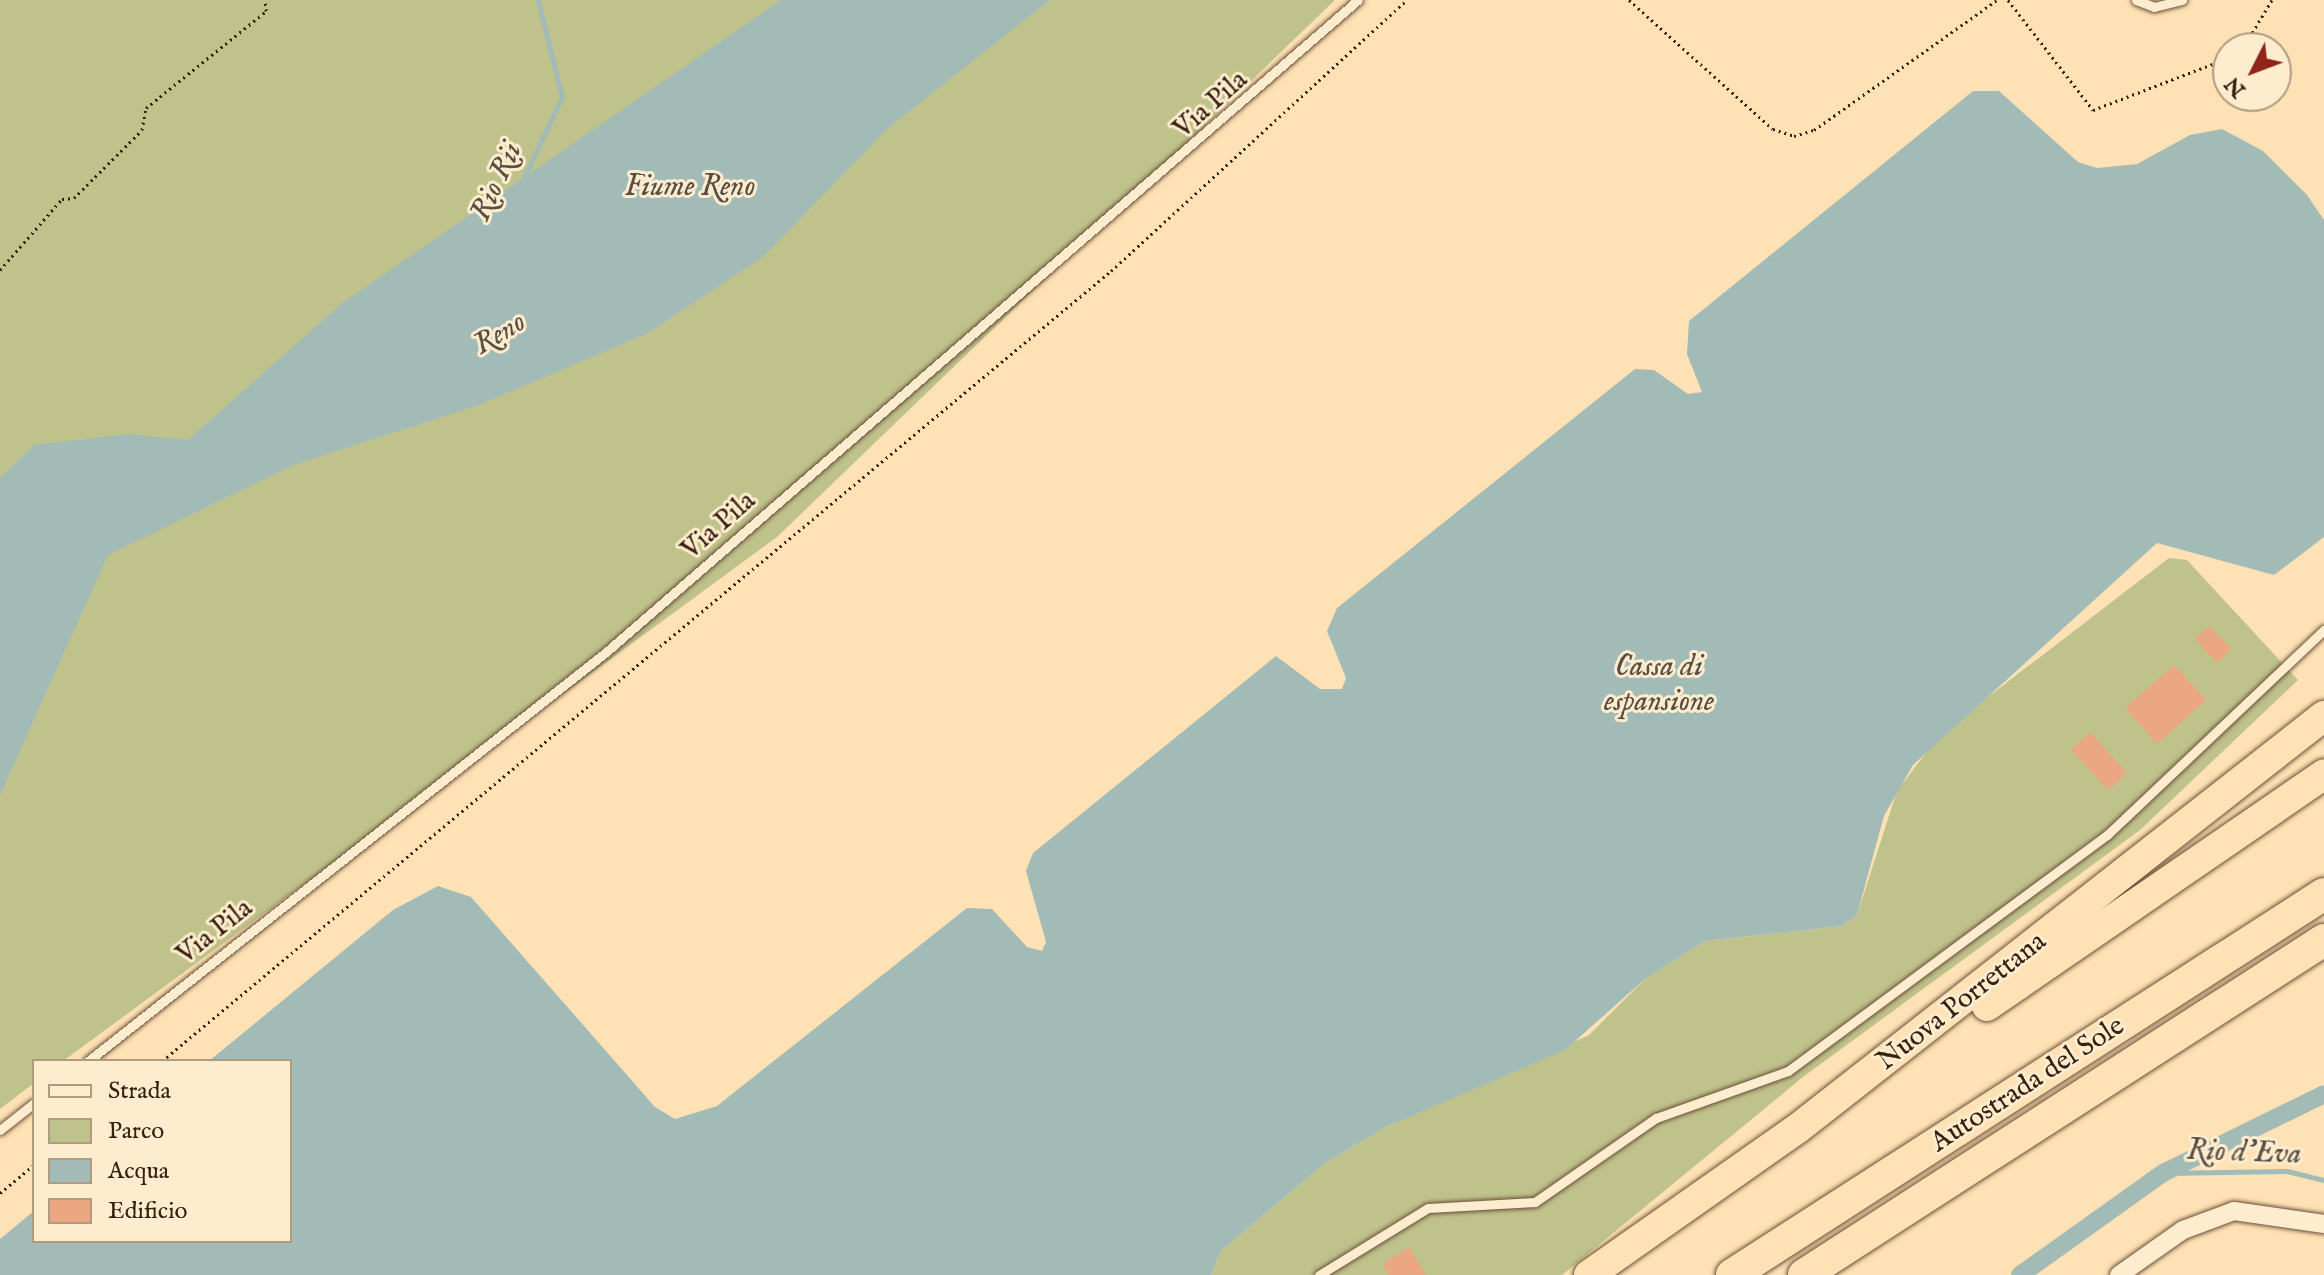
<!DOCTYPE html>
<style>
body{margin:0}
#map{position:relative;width:2324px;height:1275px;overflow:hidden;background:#fee1b4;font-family:"IM FELL English",serif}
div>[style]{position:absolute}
.green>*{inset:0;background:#c0c28c}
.water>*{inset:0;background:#a3bbb7}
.stream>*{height:5px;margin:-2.5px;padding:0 2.5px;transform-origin:2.5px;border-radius:2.5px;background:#a3bbb7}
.canal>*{height:18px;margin:-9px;padding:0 9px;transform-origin:9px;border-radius:9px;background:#a3bbb7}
.building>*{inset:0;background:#eaa782}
.path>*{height:3px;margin-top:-1.5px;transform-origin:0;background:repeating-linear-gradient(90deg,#382011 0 2px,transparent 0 6px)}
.roads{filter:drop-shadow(0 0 2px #6a503a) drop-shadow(0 0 2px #6a503a)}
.service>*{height:9px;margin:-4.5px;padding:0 4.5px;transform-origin:4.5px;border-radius:4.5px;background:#feecce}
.minor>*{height:18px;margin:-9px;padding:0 9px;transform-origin:9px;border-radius:9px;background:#feecce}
.trunk>*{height:30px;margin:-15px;padding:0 15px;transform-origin:15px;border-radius:15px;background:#fee1b4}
.motorway>*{height:32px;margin:-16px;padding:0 16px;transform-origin:16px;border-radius:16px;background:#fee1b4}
span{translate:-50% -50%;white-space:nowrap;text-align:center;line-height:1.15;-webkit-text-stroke:6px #feecce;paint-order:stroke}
.street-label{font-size:28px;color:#382011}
.water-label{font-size:30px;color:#584e43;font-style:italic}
.legend{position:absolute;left:32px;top:1059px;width:260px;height:184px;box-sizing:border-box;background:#feecce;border:2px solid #af9a82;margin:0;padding:10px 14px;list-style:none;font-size:24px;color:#382011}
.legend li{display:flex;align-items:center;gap:16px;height:40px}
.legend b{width:40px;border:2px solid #af9a82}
.north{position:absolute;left:2212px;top:32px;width:80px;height:80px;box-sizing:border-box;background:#feecce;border:2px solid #af9a82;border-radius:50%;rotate:228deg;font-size:22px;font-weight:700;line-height:32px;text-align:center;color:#382011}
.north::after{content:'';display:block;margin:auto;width:28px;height:36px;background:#8f2418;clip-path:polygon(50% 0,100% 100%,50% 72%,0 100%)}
</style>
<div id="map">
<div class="green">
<div style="clip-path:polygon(0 0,1335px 0,777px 537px,63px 1061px,34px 1061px,34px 1083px,0 1109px)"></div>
<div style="clip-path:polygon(2169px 558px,2187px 560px,2298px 680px,2140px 830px,1803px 1077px,1562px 1275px,1211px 1275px,1221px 1251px,1324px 1164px,1386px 1127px,1589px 1035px,1645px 979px,1705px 941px,1842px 926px,1857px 915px,1897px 791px,1941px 733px)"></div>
</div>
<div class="water">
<div style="clip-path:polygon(781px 0,1050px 0,888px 128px,763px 257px,646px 334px,476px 406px,293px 465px,108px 555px,0 795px,0 478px,34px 445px,129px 434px,188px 440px,341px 304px)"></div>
<div style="clip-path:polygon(1973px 91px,1999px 91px,2078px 162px,2097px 168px,2137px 164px,2190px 135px,2222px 129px,2263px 151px,2307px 195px,2324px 220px,2324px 537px,2274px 575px,2157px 543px,1913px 765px,1884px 816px,1857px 915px,1842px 926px,1705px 941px,1645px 979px,1565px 1050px,1386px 1127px,1324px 1164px,1221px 1251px,1211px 1275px,0 1275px,0 1239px,34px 1211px,34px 1241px,290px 1241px,290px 1061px,209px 1061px,393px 910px,438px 886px,471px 897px,655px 1107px,675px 1119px,717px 1106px,967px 908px,992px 909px,1027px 947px,1042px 951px,1046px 942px,1026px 871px,1033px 853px,1276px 656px,1320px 689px,1342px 689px,1346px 678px,1327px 631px,1337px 608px,1635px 369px,1654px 370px,1688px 394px,1702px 392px,1687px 354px,1689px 321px)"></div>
</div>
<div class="stream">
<div style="left:518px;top:190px;width:103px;rotate:-64.7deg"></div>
<div style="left:562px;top:97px;width:100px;rotate:-103.9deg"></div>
<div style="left:2163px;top:1173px;width:124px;rotate:-0.9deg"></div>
<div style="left:2287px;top:1171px;width:38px;rotate:14deg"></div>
</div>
<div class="canal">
<div style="left:2020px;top:1275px;width:176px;rotate:-35.5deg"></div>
<div style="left:2163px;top:1173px;width:179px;rotate:-26.1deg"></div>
</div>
<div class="building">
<div style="clip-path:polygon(2209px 626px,2232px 649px,2217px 663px,2195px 639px)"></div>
<div style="clip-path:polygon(2174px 665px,2206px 700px,2157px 744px,2125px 708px)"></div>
<div style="clip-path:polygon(2090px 732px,2127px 773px,2108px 790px,2071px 750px)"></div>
<div style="clip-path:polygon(1409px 1247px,1426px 1275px,1389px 1275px,1383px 1264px)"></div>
</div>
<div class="path">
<div style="left:1629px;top:0;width:193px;rotate:41.9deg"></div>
<div style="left:1773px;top:129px;width:22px;rotate:18deg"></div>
<div style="left:1794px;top:136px;width:21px;rotate:-17deg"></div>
<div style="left:1814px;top:130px;width:224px;rotate:-35.4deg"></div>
<div style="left:2008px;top:0;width:139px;rotate:52.3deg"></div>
<div style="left:2093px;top:110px;width:145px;rotate:-21.1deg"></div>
<div style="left:2243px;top:48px;width:56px;rotate:-58.9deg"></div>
<div style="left:0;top:270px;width:94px;rotate:-48.9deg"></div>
<div style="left:62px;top:199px;width:12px;rotate:-5deg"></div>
<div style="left:74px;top:198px;width:96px;rotate:-45deg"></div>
<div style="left:142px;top:130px;width:22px;rotate:-80deg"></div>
<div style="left:146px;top:108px;width:154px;rotate:-38.9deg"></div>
<div style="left:266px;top:11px;width:11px;rotate:-95deg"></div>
<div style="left:162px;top:1061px;width:1235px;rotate:-39.78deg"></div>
<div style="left:1111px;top:271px;width:401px;rotate:-42.5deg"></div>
<div style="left:0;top:1193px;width:44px;rotate:-39.5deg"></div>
</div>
<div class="roads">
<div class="service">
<div style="left:2136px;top:0;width:19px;rotate:21deg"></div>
<div style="left:2154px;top:7px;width:29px;rotate:-14deg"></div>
<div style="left:88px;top:1061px;width:660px;rotate:-38.29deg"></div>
<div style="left:606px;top:652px;width:995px;rotate:-40.93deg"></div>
<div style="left:0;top:1130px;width:43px;rotate:-38.5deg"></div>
<div style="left:1319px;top:1275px;width:128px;rotate:-31.6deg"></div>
<div style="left:1428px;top:1208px;width:107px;rotate:-3.2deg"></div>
<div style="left:1535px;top:1202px;width:147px;rotate:-34.8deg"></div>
<div style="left:1656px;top:1118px;width:140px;rotate:-19.6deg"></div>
<div style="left:1788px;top:1071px;width:397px;rotate:-36.5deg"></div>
<div style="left:2107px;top:835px;width:299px;rotate:-43.4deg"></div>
</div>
<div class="minor">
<div style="left:2119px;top:1275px;width:78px;rotate:-35.1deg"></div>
<div style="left:2183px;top:1230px;width:54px;rotate:-20.4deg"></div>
<div style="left:2234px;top:1211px;width:91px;rotate:8.2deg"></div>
</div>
<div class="trunk">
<div style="left:1987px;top:1006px;width:409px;rotate:-34.5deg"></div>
<div style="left:1589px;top:1275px;width:254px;rotate:-35.1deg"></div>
<div style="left:1797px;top:1129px;width:670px;rotate:-38.09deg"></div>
</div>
<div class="motorway">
<div style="left:1732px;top:1275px;width:704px;rotate:-32.76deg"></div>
<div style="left:1804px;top:1275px;width:619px;rotate:-32.79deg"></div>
</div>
</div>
<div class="street-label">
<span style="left:1211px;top:105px;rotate:-41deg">Via Pila</span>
<span style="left:719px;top:526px;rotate:-41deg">Via Pila</span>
<span style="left:215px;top:932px;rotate:-38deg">Via Pila</span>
<span style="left:1962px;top:1002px;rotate:-38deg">Nuova Porrettana</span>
<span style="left:2028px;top:1085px;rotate:-33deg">Autostrada del Sole</span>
</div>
<div class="water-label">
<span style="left:497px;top:182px;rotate:-65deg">Rio Rii</span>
<span style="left:690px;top:187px">Fiume Reno</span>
<span style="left:500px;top:334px;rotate:-31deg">Reno</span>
<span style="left:1659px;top:684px">Cassa di<br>espansione</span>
<span style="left:2244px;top:1153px;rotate:2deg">Rio d'Eva</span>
</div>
<ul class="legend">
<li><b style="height:10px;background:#feecce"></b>Strada</li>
<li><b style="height:22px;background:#c0c28c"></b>Parco</li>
<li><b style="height:22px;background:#a3bbb7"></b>Acqua</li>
<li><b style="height:22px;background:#eaa782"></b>Edificio</li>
</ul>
<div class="north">N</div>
</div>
